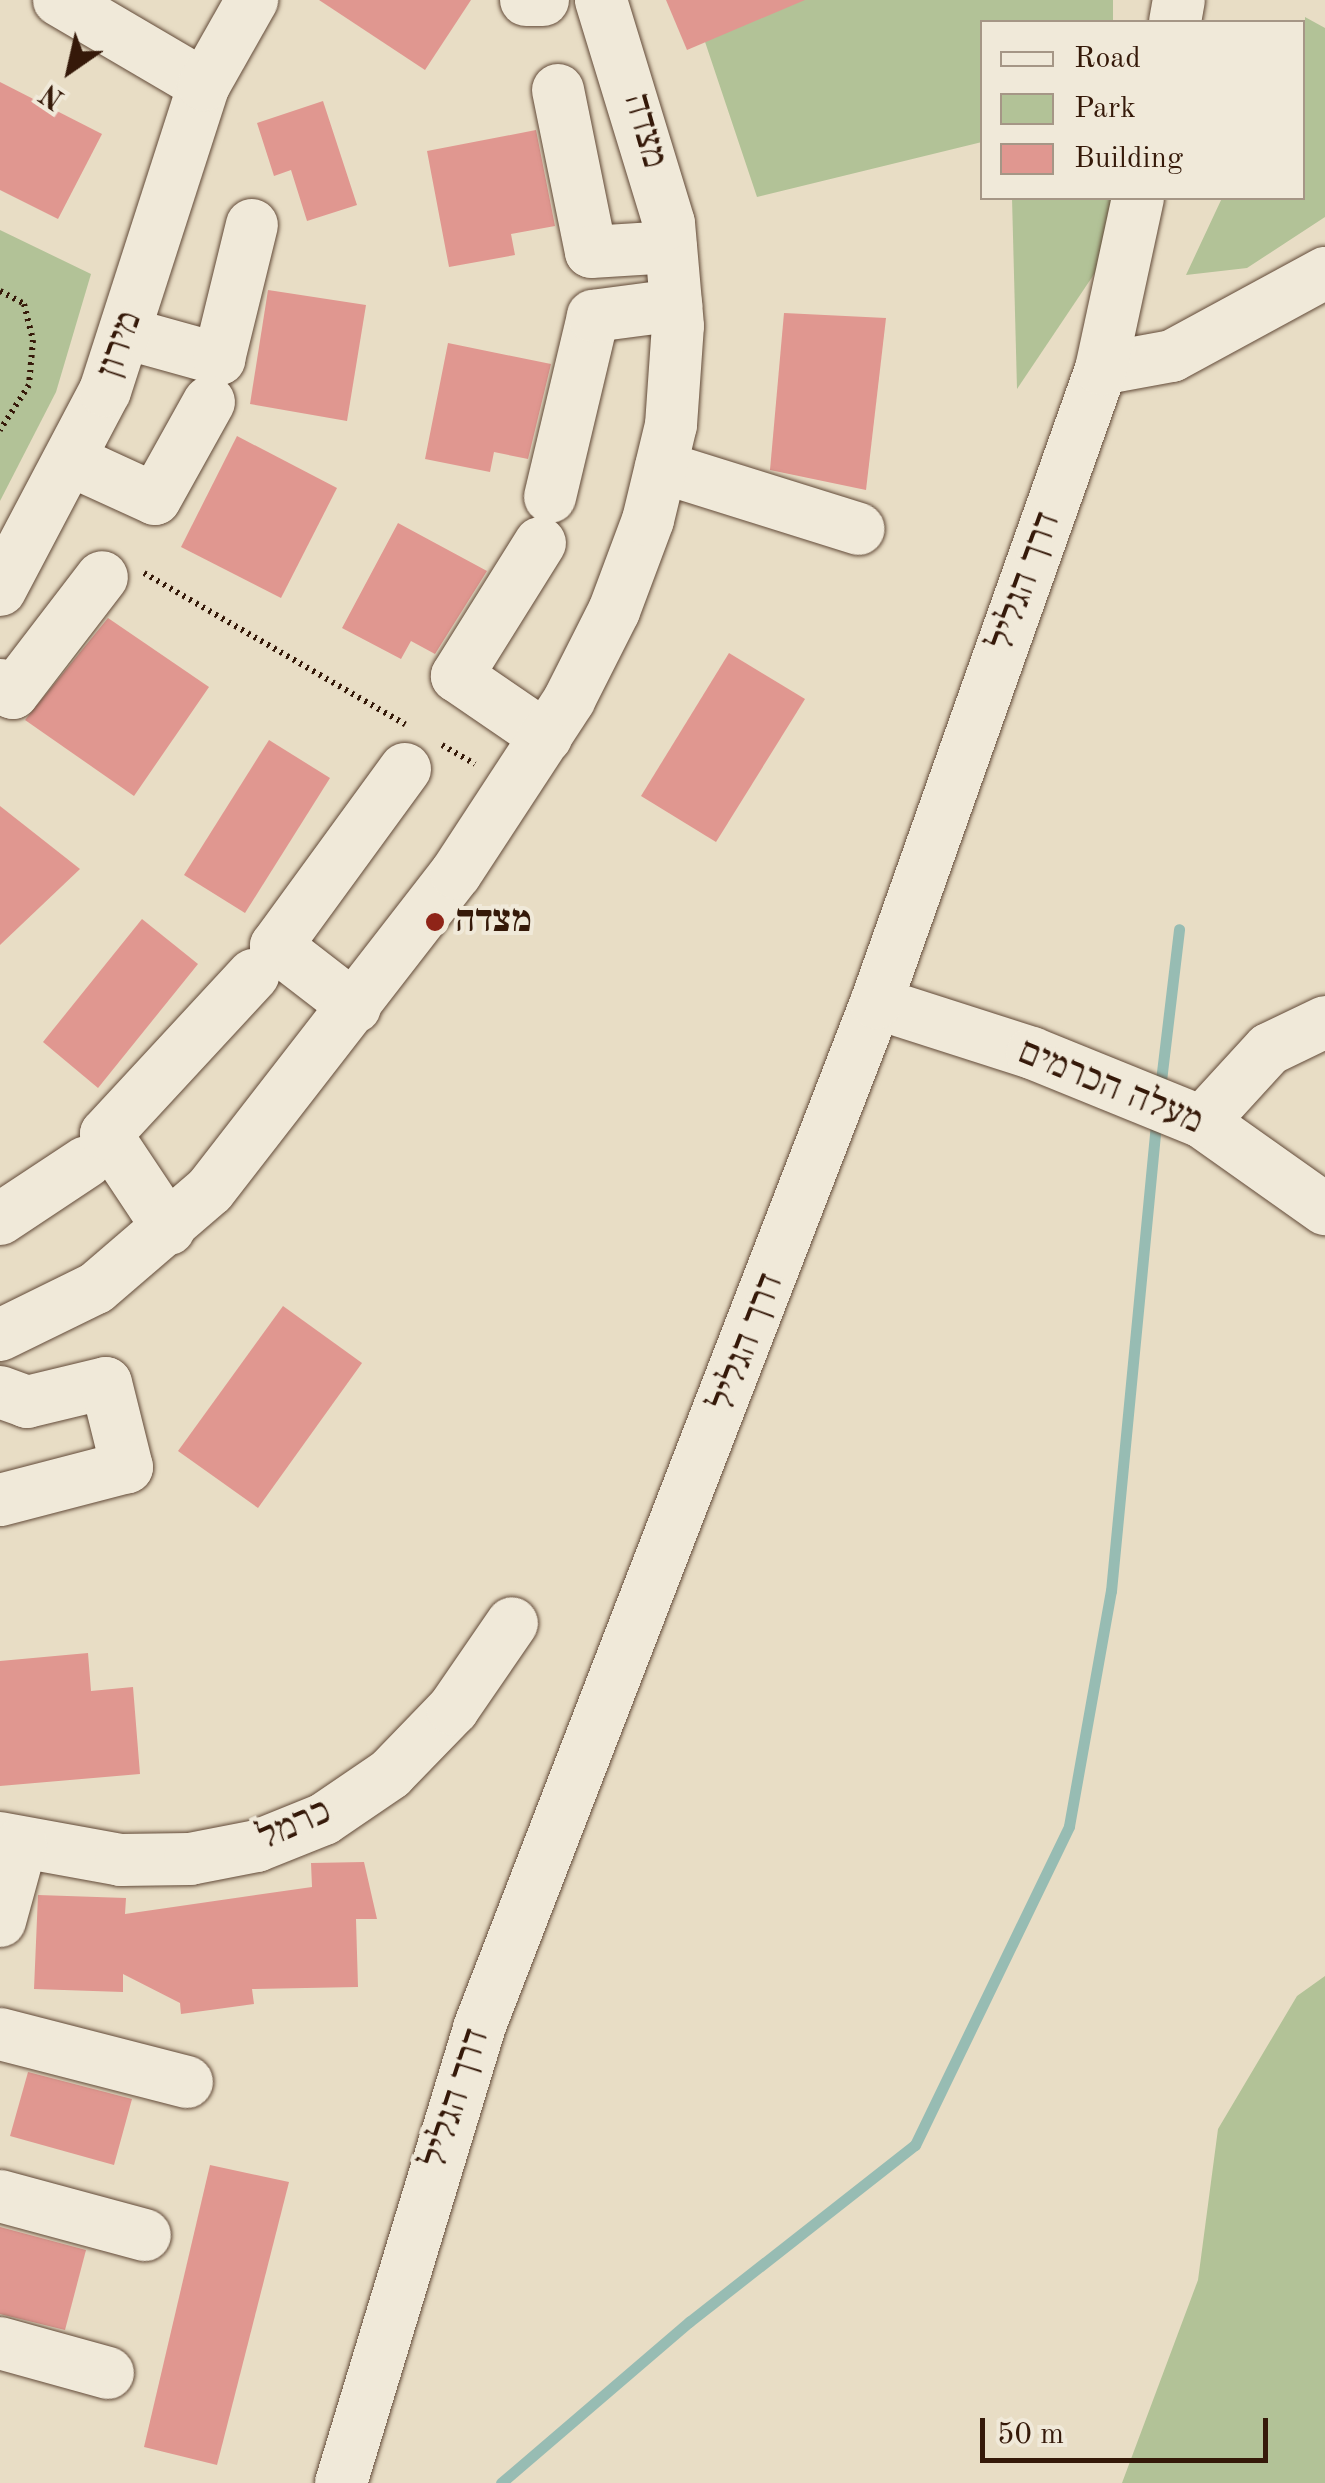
<!DOCTYPE html>
<meta charset="utf-8">
<style>
body{margin:0}
#map{position:relative;width:1325px;height:2483px;overflow:hidden;background:#e8ddc5;font-family:"Old Standard TT","Frank Ruhl Libre",serif}
div>[style]{position:absolute}
.green>*{inset:0;background:#b2c297}
.stream>*{height:11px;margin:-5.5px;padding:0 5.5px;transform-origin:5.5px;border-radius:5.5px;background:#97bcb3}
.building>*{inset:0;background:#e09790}
.path>*{height:6px;margin-top:-3px;transform-origin:0;background:repeating-linear-gradient(90deg,#351909 0 2.5px,transparent 0 7.5px)}
.roads{filter:drop-shadow(0 0 2px #624a38) drop-shadow(0 0 2px #624a38)}
.minor>*{height:52px;margin:-26px;padding:0 26px;transform-origin:26px;border-radius:26px;background:#f0e9d9}
.dots>*{width:28px;height:28px;translate:-50% -50%;box-sizing:border-box;border:5px solid #f0e9d9;border-radius:50%}
span{translate:-50% -50%;white-space:nowrap;text-align:center;line-height:1.15;-webkit-text-stroke:8px #f0e9d9;paint-order:stroke}
.street-label{font-size:38px;color:#351909}
.poi-label{font-size:38px;color:#351909;font-weight:700}
.left{translate:0 -50%;text-align:left}
.legend{position:absolute;left:980px;top:20px;width:325px;height:180px;box-sizing:border-box;background:#f0e9d9;border:2px solid #a59686;margin:0;padding:12px 18px;list-style:none;font-size:30px;color:#351909}
.legend li{display:flex;align-items:center;gap:20px;height:50px}
.legend b{width:50px;border:2px solid #a59686}
.north{position:absolute;left:20px;top:20px;width:100px;height:100px;-webkit-text-stroke:8px #f0e9d9;paint-order:stroke;rotate:214deg;font-size:28px;font-weight:700;line-height:40px;text-align:center;color:#351909}
.north::after{content:'';display:block;margin:auto;width:35px;height:45px;background:#351909;clip-path:polygon(50% 0,100% 100%,50% 72%,0 100%)}
.scale{position:absolute;left:980px;top:2418px;width:288px;height:45px;box-sizing:border-box;border:5px solid #351909;border-top:0;padding-left:12px;font-size:30px;line-height:35px;white-space:nowrap;color:#351909;-webkit-text-stroke:8px #f0e9d9;paint-order:stroke}
</style>
<div id="map">
<div class="green">
<div style="clip-path:polygon(691px 0,1113px 0,1113px 22px,982px 22px,982px 142px,757px 197px)"></div>
<div style="clip-path:polygon(1305px 17px,1325px 28px,1325px 217px,1247px 268px,1186px 275px,1222px 198px,1302px 198px)"></div>
<div style="clip-path:polygon(1012px 198px,1116px 198px,1117px 240px,1017px 389px)"></div>
<div style="clip-path:polygon(0 230px,91px 274px,56px 392px,0 501px)"></div>
<div style="clip-path:polygon(1325px 1976px,1325px 2483px,1122px 2483px,1198px 2280px,1218px 2129px,1297px 1996px)"></div>
</div>
<div class="stream">
<div style="left:1160px;top:1089px;width:161px;rotate:-83.2deg"></div>
<div style="left:501px;top:2483px;width:248px;rotate:-40.6deg"></div>
<div style="left:689px;top:2322px;width:287px;rotate:-38.1deg"></div>
<div style="left:915px;top:2145px;width:354px;rotate:-64.2deg"></div>
<div style="left:1069px;top:1826px;width:239px;rotate:-79.9deg"></div>
<div style="left:1111px;top:1591px;width:476px;rotate:-84.5deg"></div>
</div>
<div class="building">
<div style="clip-path:polygon(319px 0,471px 0,425px 70px)"></div>
<div style="clip-path:polygon(666px 0,805px 0,687px 50px)"></div>
<div style="clip-path:polygon(0 82px,102px 134px,58px 219px,0 190px)"></div>
<div style="clip-path:polygon(323px 101px,357px 205px,307px 221px,291px 170px,274px 176px,257px 123px)"></div>
<div style="clip-path:polygon(536px 130px,555px 226px,511px 234px,515px 255px,449px 267px,427px 151px)"></div>
<div style="clip-path:polygon(268px 290px,366px 305px,347px 421px,250px 404px)"></div>
<div style="clip-path:polygon(784px 313px,886px 318px,866px 490px,770px 470px)"></div>
<div style="clip-path:polygon(448px 343px,551px 364px,528px 459px,494px 452px,490px 472px,425px 459px)"></div>
<div style="clip-path:polygon(237px 436px,337px 488px,281px 598px,181px 547px)"></div>
<div style="clip-path:polygon(398px 523px,487px 571px,435px 654px,411px 641px,401px 659px,342px 628px)"></div>
<div style="clip-path:polygon(108px 618px,209px 687px,134px 796px,25px 720px)"></div>
<div style="clip-path:polygon(729px 653px,805px 699px,716px 842px,641px 796px)"></div>
<div style="clip-path:polygon(269px 740px,330px 778px,245px 913px,184px 875px)"></div>
<div style="clip-path:polygon(0 806px,80px 869px,0 945px)"></div>
<div style="clip-path:polygon(142px 919px,198px 964px,98px 1088px,43px 1042px)"></div>
<div style="clip-path:polygon(283px 1306px,362px 1363px,258px 1508px,178px 1451px)"></div>
<div style="clip-path:polygon(88px 1653px,91px 1691px,133px 1687px,140px 1774px,0 1786px,0 1661px)"></div>
<div style="clip-path:polygon(364px 1862px,377px 1919px,356px 1919px,358px 1987px,252px 1989px,254px 2004px,181px 2014px,180px 2003px,123px 1974px,123px 1992px,34px 1989px,38px 1895px,126px 1898px,125px 1914px,312px 1887px,311px 1863px)"></div>
<div style="clip-path:polygon(28px 2072px,132px 2099px,114px 2165px,10px 2136px)"></div>
<div style="clip-path:polygon(210px 2165px,289px 2182px,217px 2465px,144px 2447px)"></div>
<div style="clip-path:polygon(0 2227px,86px 2250px,65px 2330px,0 2314px)"></div>
</div>
<div class="path">
<div style="left:0;top:291px;width:27px;rotate:28deg"></div>
<div style="left:24px;top:304px;width:37px;rotate:76deg"></div>
<div style="left:33px;top:340px;width:45px;rotate:95.1deg"></div>
<div style="left:29px;top:385px;width:54px;rotate:122.8deg"></div>
<div style="left:144px;top:573px;width:302px;rotate:30.1deg"></div>
<div style="left:442px;top:745px;width:38px;rotate:30deg"></div>
</div>
<div class="roads">
<div class="minor">
<div style="left:59px;top:0;width:168px;rotate:30.4deg"></div>
<div style="left:526px;top:0;width:17px"></div>
<div style="left:1175px;top:22px;width:22px;rotate:-80deg"></div>
<div style="left:558px;top:90px;width:165px;rotate:78.5deg"></div>
<div style="left:591px;top:252px;width:80px;rotate:-3.6deg"></div>
<div style="left:125px;top:333px;width:98px;rotate:15.5deg"></div>
<div style="left:219px;top:359px;width:138px;rotate:-76.2deg"></div>
<div style="left:1101px;top:369px;width:72px;rotate:-10.4deg"></div>
<div style="left:1172px;top:356px;width:174px;rotate:-28.5deg"></div>
<div style="left:72px;top:461px;width:91px;rotate:24.6deg"></div>
<div style="left:155px;top:499px;width:111px;rotate:-60.9deg"></div>
<div style="left:661px;top:467px;width:207px;rotate:17.4deg"></div>
<div style="left:550px;top:497px;width:186px;rotate:-76.6deg"></div>
<div style="left:593px;top:316px;width:84px;rotate:-7.5deg"></div>
<div style="left:540px;top:543px;width:157px;rotate:122deg"></div>
<div style="left:457px;top:676px;width:108px;rotate:34.4deg"></div>
<div style="left:0;top:590px;width:225px;rotate:-62.2deg"></div>
<div style="left:105px;top:391px;width:322px;rotate:-72.1deg"></div>
<div style="left:204px;top:85px;width:98px;rotate:-60.5deg"></div>
<div style="left:0;top:685px;width:15px;rotate:32deg"></div>
<div style="left:13px;top:693px;width:146px;rotate:-52.5deg"></div>
<div style="left:876px;top:1003px;width:164px;rotate:17.8deg"></div>
<div style="left:1032px;top:1053px;width:183px;rotate:22.1deg"></div>
<div style="left:1202px;top:1122px;width:151px;rotate:35.3deg"></div>
<div style="left:355px;top:1007px;width:100px;rotate:-142.3deg"></div>
<div style="left:276px;top:946px;width:219px;rotate:-53.9deg"></div>
<div style="left:1202px;top:1122px;width:99px;rotate:-47.5deg"></div>
<div style="left:1269px;top:1049px;width:62px;rotate:-25.7deg"></div>
<div style="left:0;top:1219px;width:103px;rotate:-33.5deg"></div>
<div style="left:169px;top:1229px;width:114px;rotate:-123.6deg"></div>
<div style="left:106px;top:1134px;width:217px;rotate:-47.2deg"></div>
<div style="left:0;top:1335px;width:107px;rotate:-26.1deg"></div>
<div style="left:96px;top:1288px;width:150px;rotate:-40.7deg"></div>
<div style="left:210px;top:1190px;width:401px;rotate:-52.2deg"></div>
<div style="left:456px;top:873px;width:207px;rotate:-56.8deg"></div>
<div style="left:569px;top:700px;width:100px;rotate:-63.2deg"></div>
<div style="left:614px;top:611px;width:97px;rotate:-69.5deg"></div>
<div style="left:648px;top:520px;width:98px;rotate:-76.4deg"></div>
<div style="left:671px;top:425px;width:99px;rotate:-86deg"></div>
<div style="left:678px;top:326px;width:103px;rotate:-95deg"></div>
<div style="left:669px;top:223px;width:233px;rotate:-107deg"></div>
<div style="left:0;top:1392px;width:29px;rotate:20deg"></div>
<div style="left:27px;top:1402px;width:81px;rotate:-13.5deg"></div>
<div style="left:106px;top:1383px;width:87px;rotate:76deg"></div>
<div style="left:127px;top:1467px;width:131px;rotate:165.4deg"></div>
<div style="left:0;top:1838px;width:123px;rotate:10.3deg"></div>
<div style="left:121px;top:1860px;width:69px;rotate:-0.8deg"></div>
<div style="left:190px;top:1859px;width:68px;rotate:-11deg"></div>
<div style="left:257px;top:1846px;width:72px;rotate:-21.9deg"></div>
<div style="left:324px;top:1819px;width:80px;rotate:-34.3deg"></div>
<div style="left:390px;top:1774px;width:91px;rotate:-45.9deg"></div>
<div style="left:453px;top:1709px;width:104px;rotate:-55.5deg"></div>
<div style="left:0;top:1921px;width:80px;rotate:-74.7deg"></div>
<div style="left:0;top:2034px;width:193px;rotate:14.4deg"></div>
<div style="left:0;top:2196px;width:150px;rotate:15.1deg"></div>
<div style="left:0;top:2343px;width:112px;rotate:15.5deg"></div>
<div style="left:341px;top:2483px;width:475px;rotate:-73.1deg"></div>
<div style="left:479px;top:2028px;width:1099px;rotate:-68.83deg"></div>
<div style="left:876px;top:1003px;width:673px;rotate:-70.46deg"></div>
<div style="left:1101px;top:369px;width:175px;rotate:-77.8deg"></div>
</div>
</div>
<div class="dots">
<div style="left:435px;top:922px;background:#8f2418"></div>
</div>
<div class="street-label">
<span style="left:644px;top:131px;rotate:74deg">מצדה</span>
<span style="left:121px;top:345px;rotate:-71deg">מירון</span>
<span style="left:1026px;top:582px;rotate:-70deg">דרך הגליל</span>
<span style="left:1110px;top:1088px;rotate:22deg">מעלה הכרמים</span>
<span style="left:748px;top:1343px;rotate:-69deg">דרך הגליל</span>
<span style="left:295px;top:1826px;rotate:-24deg">כרמל</span>
<span style="left:457px;top:2099px;rotate:-72deg">דרך הגליל</span>
</div>
<div class="poi-label">
<span class="left" style="left:455px;top:922px">מצדה</span>
</div>
<ul class="legend">
<li><b style="height:12px;background:#f0e9d9"></b>Road</li>
<li><b style="height:28px;background:#b2c297"></b>Park</li>
<li><b style="height:28px;background:#e09790"></b>Building</li>
</ul>
<div class="north">N</div>
<div class="scale">50 m</div>
</div>
